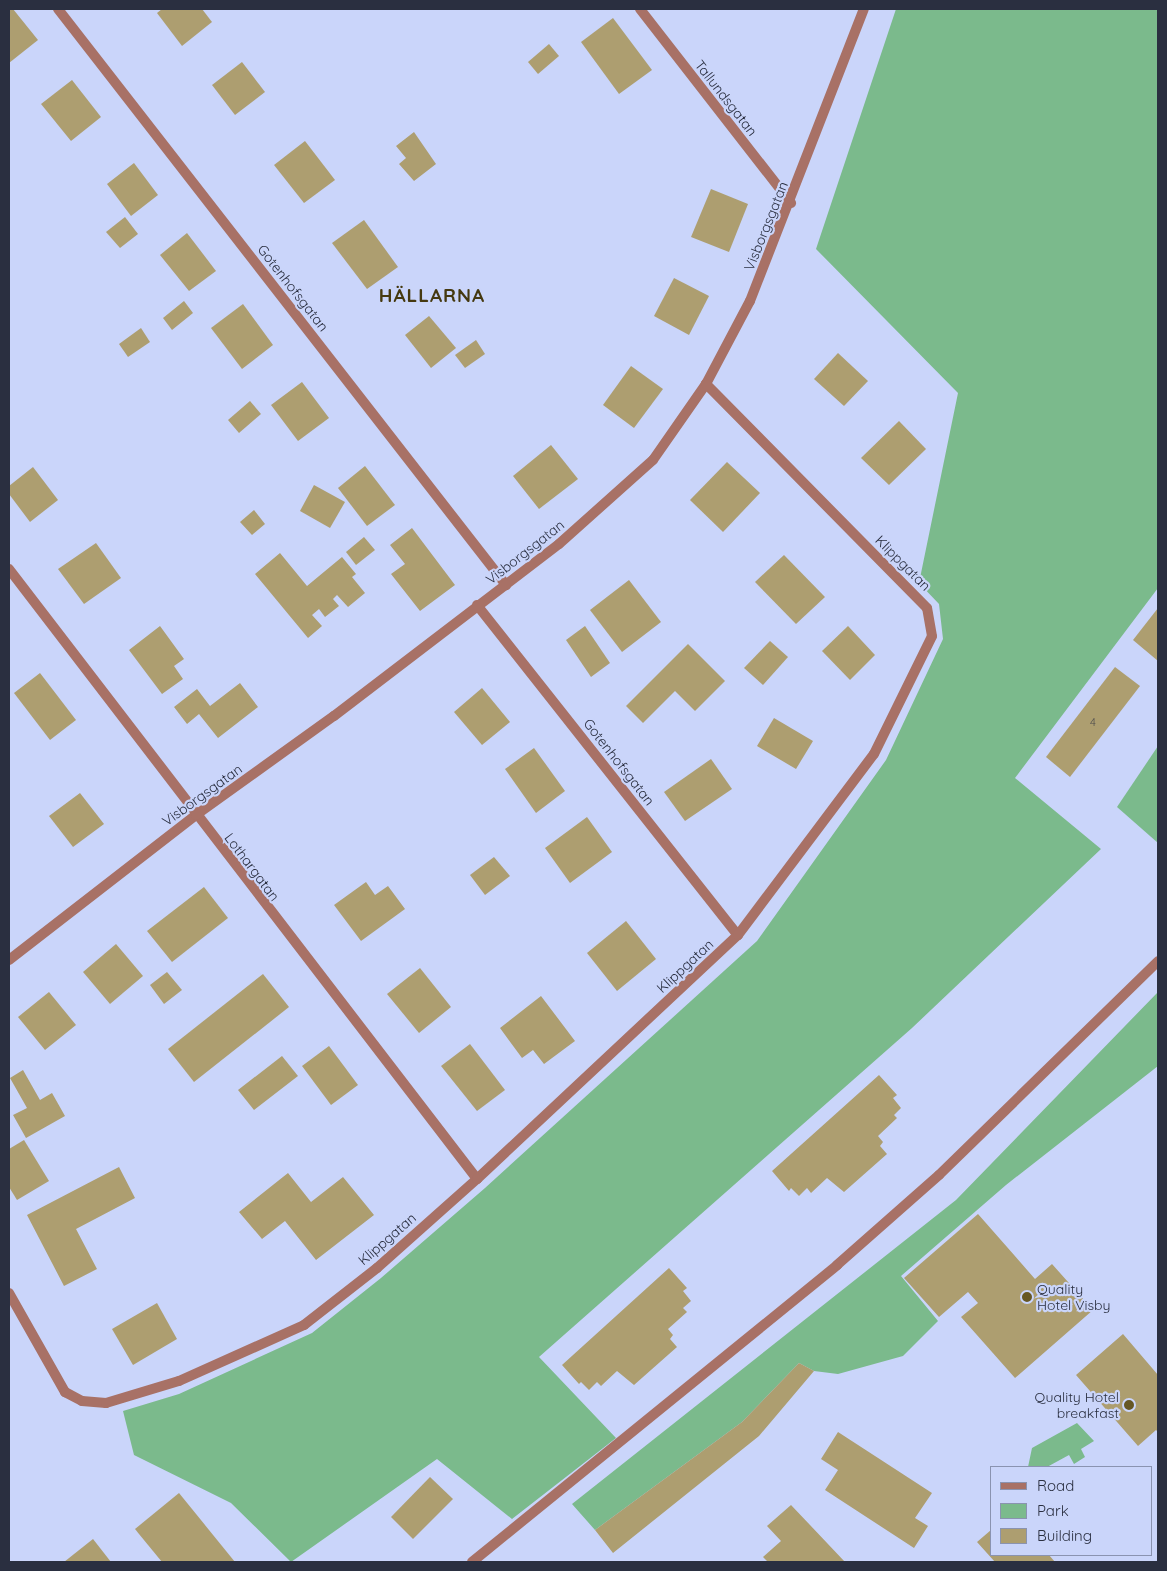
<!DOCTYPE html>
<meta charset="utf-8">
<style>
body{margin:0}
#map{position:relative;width:1167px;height:1571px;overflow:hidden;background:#cad5fa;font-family:Quicksand,sans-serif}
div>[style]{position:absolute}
.green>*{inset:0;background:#7bba8c}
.building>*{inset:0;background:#ad9e70}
.minor>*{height:10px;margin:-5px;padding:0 5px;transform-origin:5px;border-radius:5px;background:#a87166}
.dots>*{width:14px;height:14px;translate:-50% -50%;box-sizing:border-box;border:2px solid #cad5fa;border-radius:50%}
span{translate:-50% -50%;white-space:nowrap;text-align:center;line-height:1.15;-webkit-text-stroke:4.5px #cad5fa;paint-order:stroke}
.number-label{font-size:11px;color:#4b4b4c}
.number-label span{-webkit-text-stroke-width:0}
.street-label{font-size:14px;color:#2a2f40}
.poi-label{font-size:14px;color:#2a2f40}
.left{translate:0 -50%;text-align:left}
.right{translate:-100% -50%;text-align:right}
.district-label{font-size:19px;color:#453910;font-weight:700;letter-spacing:1px}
.frame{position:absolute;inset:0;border:10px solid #2a2f40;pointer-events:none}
.legend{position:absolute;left:990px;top:1466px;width:162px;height:90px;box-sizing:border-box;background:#cad5fa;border:1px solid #8a93b0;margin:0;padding:6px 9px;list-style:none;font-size:15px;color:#2a2f40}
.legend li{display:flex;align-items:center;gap:10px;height:25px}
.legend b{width:25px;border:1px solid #8a93b0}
</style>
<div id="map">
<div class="green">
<div style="clip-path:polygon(896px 9px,1158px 9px,1158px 588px,1015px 778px,1101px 849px,912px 1028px,539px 1357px,616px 1438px,512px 1519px,437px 1459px,291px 1562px,231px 1503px,134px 1455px,123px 1411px,179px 1394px,312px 1333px,381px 1278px,485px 1188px,757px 941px,886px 760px,943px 639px,939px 604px,919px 583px,958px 393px,816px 249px)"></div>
<div style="clip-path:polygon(1158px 746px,1158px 843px,1117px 807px)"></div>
<div style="clip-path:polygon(1158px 992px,1158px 1066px,1006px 1185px,901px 1276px,938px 1321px,903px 1356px,838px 1374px,814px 1371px,799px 1363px,742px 1422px,595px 1530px,572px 1504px,956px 1200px)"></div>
<div style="clip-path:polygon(1077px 1423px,1094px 1441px,1081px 1449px,1085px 1457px,1074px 1464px,1069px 1455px,1047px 1467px,1028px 1467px,1032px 1448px)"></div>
</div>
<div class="building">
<div style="clip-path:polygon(9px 9px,13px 9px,38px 40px,9px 63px)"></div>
<div style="clip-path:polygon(162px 9px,202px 9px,212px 22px,182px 46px,157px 13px)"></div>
<div style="clip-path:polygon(613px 18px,652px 70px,619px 94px,581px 42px)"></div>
<div style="clip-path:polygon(549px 44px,559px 56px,538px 74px,528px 62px)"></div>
<div style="clip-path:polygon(242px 62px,265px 92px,235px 115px,212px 85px)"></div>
<div style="clip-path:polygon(72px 80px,101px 117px,71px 141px,41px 104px)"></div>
<div style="clip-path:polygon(414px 132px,436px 164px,414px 181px,399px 164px,406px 158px,396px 146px)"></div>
<div style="clip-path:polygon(305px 141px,335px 180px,304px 203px,274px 165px)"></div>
<div style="clip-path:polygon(134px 163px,158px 195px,131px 216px,107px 184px)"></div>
<div style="clip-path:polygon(711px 189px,748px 204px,729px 252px,691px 237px)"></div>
<div style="clip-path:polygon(125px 217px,138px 234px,120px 248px,106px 232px)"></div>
<div style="clip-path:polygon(364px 220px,398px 267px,367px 289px,332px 243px)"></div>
<div style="clip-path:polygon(187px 233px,216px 271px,189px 291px,160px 255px)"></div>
<div style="clip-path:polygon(674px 278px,709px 296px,689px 335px,654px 316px)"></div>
<div style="clip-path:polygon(184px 301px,193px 313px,172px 330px,163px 318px)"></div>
<div style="clip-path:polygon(243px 304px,273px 345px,242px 369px,211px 328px)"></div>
<div style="clip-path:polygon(429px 316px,456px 348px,431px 368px,405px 335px)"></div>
<div style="clip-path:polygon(141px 328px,150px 342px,128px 357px,119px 344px)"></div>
<div style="clip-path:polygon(476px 340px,485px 354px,465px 368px,455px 355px)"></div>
<div style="clip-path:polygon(838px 353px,868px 381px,844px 406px,814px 379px)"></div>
<div style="clip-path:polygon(631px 366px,663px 389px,634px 428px,603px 405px)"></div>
<div style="clip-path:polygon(302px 382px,329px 418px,298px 441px,271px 405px)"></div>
<div style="clip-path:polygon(250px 401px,261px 414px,239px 433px,228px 420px)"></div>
<div style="clip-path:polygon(899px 421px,926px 449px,889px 485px,861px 458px)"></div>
<div style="clip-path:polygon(551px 445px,578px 479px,539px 509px,513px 476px)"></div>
<div style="clip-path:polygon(727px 462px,760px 493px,723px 532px,690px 500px)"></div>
<div style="clip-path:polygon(365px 466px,395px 505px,367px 526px,338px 488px)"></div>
<div style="clip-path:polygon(33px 467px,58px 500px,30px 522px,9px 494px,9px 486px)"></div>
<div style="clip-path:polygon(314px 485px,345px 502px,330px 528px,300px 511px)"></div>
<div style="clip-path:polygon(254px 510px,265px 524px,252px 535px,240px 522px)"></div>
<div style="clip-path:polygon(412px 528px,455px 585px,420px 611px,391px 574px,405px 564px,390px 545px)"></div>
<div style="clip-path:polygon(364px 537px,375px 550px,356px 565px,346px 552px)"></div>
<div style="clip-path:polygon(96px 543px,121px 578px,84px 604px,58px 569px)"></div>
<div style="clip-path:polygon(280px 553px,307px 586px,342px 557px,356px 574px,352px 577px,365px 593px,348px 607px,337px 595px,333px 599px,339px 606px,325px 617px,319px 609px,312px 615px,322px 626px,308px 638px,255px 574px)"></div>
<div style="clip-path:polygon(784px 555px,825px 597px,796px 624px,755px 582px)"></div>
<div style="clip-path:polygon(629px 580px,661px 622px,622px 652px,590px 610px)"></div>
<div style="clip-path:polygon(1158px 608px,1158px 661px,1133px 640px)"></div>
<div style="clip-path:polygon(160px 626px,184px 659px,174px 666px,183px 679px,162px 694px,129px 650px)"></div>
<div style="clip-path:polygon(585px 626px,610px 663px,591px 677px,566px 640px)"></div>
<div style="clip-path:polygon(848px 626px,875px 655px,850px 680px,822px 651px)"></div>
<div style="clip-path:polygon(770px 641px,788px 657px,763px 685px,744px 668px)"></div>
<div style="clip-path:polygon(688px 644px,725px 681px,695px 711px,675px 691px,643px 723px,626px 706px)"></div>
<div style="clip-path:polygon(1115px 667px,1140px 686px,1070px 777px,1046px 757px)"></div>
<div style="clip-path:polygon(40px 673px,76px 720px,50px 740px,14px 693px)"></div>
<div style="clip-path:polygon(240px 683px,258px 707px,218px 738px,199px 714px,187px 724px,174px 707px,197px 689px,210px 706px)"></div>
<div style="clip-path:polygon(482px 688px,510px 722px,482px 745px,454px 712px)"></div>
<div style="clip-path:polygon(774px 718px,813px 741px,796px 769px,757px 746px)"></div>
<div style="clip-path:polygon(534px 748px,565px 791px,536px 813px,505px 769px)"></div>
<div style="clip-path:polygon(711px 759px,732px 789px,685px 821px,664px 792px)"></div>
<div style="clip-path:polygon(80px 793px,104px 824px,73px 847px,49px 816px)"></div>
<div style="clip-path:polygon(587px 817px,612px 852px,570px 883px,545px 848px)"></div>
<div style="clip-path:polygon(494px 857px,510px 876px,485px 895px,470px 875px)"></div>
<div style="clip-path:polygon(366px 882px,375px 895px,388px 886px,405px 909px,361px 941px,334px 905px)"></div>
<div style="clip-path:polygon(204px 887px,228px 918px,172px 962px,147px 931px)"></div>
<div style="clip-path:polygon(626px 921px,656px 959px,617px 991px,587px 953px)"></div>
<div style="clip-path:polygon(116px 944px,143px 976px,110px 1004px,83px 972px)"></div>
<div style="clip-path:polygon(420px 968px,451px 1007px,419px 1033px,387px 994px)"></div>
<div style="clip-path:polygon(167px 972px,182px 990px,164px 1004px,150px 985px)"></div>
<div style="clip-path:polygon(263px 974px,289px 1007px,194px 1082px,168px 1049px)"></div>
<div style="clip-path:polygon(49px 992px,76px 1025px,45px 1050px,18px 1017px)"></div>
<div style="clip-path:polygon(541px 996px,575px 1041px,544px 1064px,533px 1050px,522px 1058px,500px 1028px)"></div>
<div style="clip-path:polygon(470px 1044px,505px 1090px,477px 1111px,441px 1066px)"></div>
<div style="clip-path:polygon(329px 1046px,358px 1085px,331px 1105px,302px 1066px)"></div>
<div style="clip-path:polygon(282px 1056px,298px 1076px,254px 1110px,238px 1090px)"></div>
<div style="clip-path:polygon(23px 1070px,40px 1100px,52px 1093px,65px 1116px,26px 1138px,13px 1115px,27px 1108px,10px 1078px)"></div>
<div style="clip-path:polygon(879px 1075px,897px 1095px,893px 1098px,901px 1108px,894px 1115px,897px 1118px,878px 1136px,883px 1142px,880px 1146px,887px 1154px,844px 1192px,827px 1178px,811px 1193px,807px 1188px,799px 1196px,791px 1188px,789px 1191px,772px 1171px)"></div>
<div style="clip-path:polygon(24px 1140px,49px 1181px,17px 1200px,9px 1187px,9px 1149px)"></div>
<div style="clip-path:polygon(119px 1167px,135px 1198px,76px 1229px,97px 1269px,64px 1286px,27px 1215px)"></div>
<div style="clip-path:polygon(288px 1173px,311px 1202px,343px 1177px,374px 1215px,316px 1260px,285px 1221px,262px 1239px,239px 1212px)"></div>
<div style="clip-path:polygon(978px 1214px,1035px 1279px,1052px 1264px,1093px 1310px,1015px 1378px,961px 1317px,978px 1303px,968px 1292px,939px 1317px,904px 1278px)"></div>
<div style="clip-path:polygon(669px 1268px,687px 1288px,683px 1291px,691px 1301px,683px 1308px,687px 1312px,668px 1329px,673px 1335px,670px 1339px,677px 1347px,634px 1385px,617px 1371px,601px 1386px,597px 1382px,589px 1390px,581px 1382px,579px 1384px,562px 1365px)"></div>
<div style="clip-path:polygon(157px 1303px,177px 1339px,133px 1365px,112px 1329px)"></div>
<div style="clip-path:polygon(1123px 1334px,1158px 1375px,1158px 1432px,1156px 1430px,1138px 1446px,1076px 1375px)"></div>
<div style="clip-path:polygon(799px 1363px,814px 1371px,759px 1436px,613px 1553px,595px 1530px,742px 1422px)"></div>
<div style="clip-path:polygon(838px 1432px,932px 1493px,915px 1518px,928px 1526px,914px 1548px,825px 1490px,838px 1470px,821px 1459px)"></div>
<div style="clip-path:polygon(430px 1477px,453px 1499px,413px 1539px,391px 1517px)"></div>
<div style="clip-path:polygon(179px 1493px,235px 1562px,162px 1562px,139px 1534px,135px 1529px)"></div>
<div style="clip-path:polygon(791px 1505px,810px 1525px,845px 1562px,768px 1562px,763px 1557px,781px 1541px,767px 1526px)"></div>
<div style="clip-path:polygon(991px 1530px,991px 1555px,1049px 1555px,1055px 1562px,995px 1562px,977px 1542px)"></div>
<div style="clip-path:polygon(93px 1539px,111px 1562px,64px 1562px)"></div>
</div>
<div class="minor">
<div style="left:58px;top:9px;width:730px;rotate:52.13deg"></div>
<div style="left:640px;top:9px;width:246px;rotate:52.1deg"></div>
<div style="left:9px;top:569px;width:769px;rotate:52.5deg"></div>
<div style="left:477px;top:605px;width:421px;rotate:51.7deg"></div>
<div style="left:9px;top:960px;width:237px;rotate:-37.8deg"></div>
<div style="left:196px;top:815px;width:170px;rotate:-35.7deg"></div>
<div style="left:334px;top:716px;width:283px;rotate:-37.4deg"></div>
<div style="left:559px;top:544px;width:126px;rotate:-41.8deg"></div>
<div style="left:653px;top:460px;width:93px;rotate:-55.1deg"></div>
<div style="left:706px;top:384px;width:94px;rotate:-62.1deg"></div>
<div style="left:750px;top:301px;width:313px;rotate:-68.7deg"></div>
<div style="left:9px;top:1293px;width:114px;rotate:60.5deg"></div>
<div style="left:65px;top:1392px;width:19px;rotate:28deg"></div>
<div style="left:82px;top:1401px;width:24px;rotate:5deg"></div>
<div style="left:106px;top:1403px;width:76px;rotate:-16.8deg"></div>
<div style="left:179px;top:1381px;width:137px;rotate:-24.1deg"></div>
<div style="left:304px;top:1325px;width:93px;rotate:-38deg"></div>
<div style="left:377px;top:1268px;width:134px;rotate:-41.7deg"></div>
<div style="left:477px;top:1179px;width:357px;rotate:-43.1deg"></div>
<div style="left:738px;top:935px;width:226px;rotate:-53.1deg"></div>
<div style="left:874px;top:754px;width:131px;rotate:-63.8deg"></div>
<div style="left:932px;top:636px;width:28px;rotate:-100deg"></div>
<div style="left:927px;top:608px;width:315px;rotate:-134.6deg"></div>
<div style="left:472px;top:1562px;width:471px;rotate:-39.1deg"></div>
<div style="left:837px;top:1265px;width:136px;rotate:-41.4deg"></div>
<div style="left:939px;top:1175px;width:306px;rotate:-44.3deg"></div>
</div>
<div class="dots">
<div style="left:1027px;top:1297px;background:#665724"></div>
<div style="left:1129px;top:1405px;background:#665724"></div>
</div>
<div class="number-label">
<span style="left:1093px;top:722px">4</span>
</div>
<div class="street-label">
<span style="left:726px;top:98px;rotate:52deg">Tallundsgatan</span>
<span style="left:766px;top:226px;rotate:-68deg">Visborgsgatan</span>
<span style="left:293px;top:288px;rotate:52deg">Gotenhofsgatan</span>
<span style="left:525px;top:552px;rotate:-38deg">Visborgsgatan</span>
<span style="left:903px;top:563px;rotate:45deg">Klippgatan</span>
<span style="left:619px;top:762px;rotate:52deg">Gotenhofsgatan</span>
<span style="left:202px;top:795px;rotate:-36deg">Visborgsgatan</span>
<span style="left:252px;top:867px;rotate:53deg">Lothargatan</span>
<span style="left:685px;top:966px;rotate:-43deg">Klippgatan</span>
<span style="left:387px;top:1239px;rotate:-41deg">Klippgatan</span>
</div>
<div class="poi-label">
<span class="left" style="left:1037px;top:1297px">Quality<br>Hotel Visby</span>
<span class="right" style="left:1119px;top:1405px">Quality Hotel<br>breakfast</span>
</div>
<div class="district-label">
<span style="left:432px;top:296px">HÄLLARNA</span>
</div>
<div class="frame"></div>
<ul class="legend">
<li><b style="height:6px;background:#a87166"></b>Road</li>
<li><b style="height:14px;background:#7bba8c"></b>Park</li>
<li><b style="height:14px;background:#ad9e70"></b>Building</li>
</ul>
</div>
